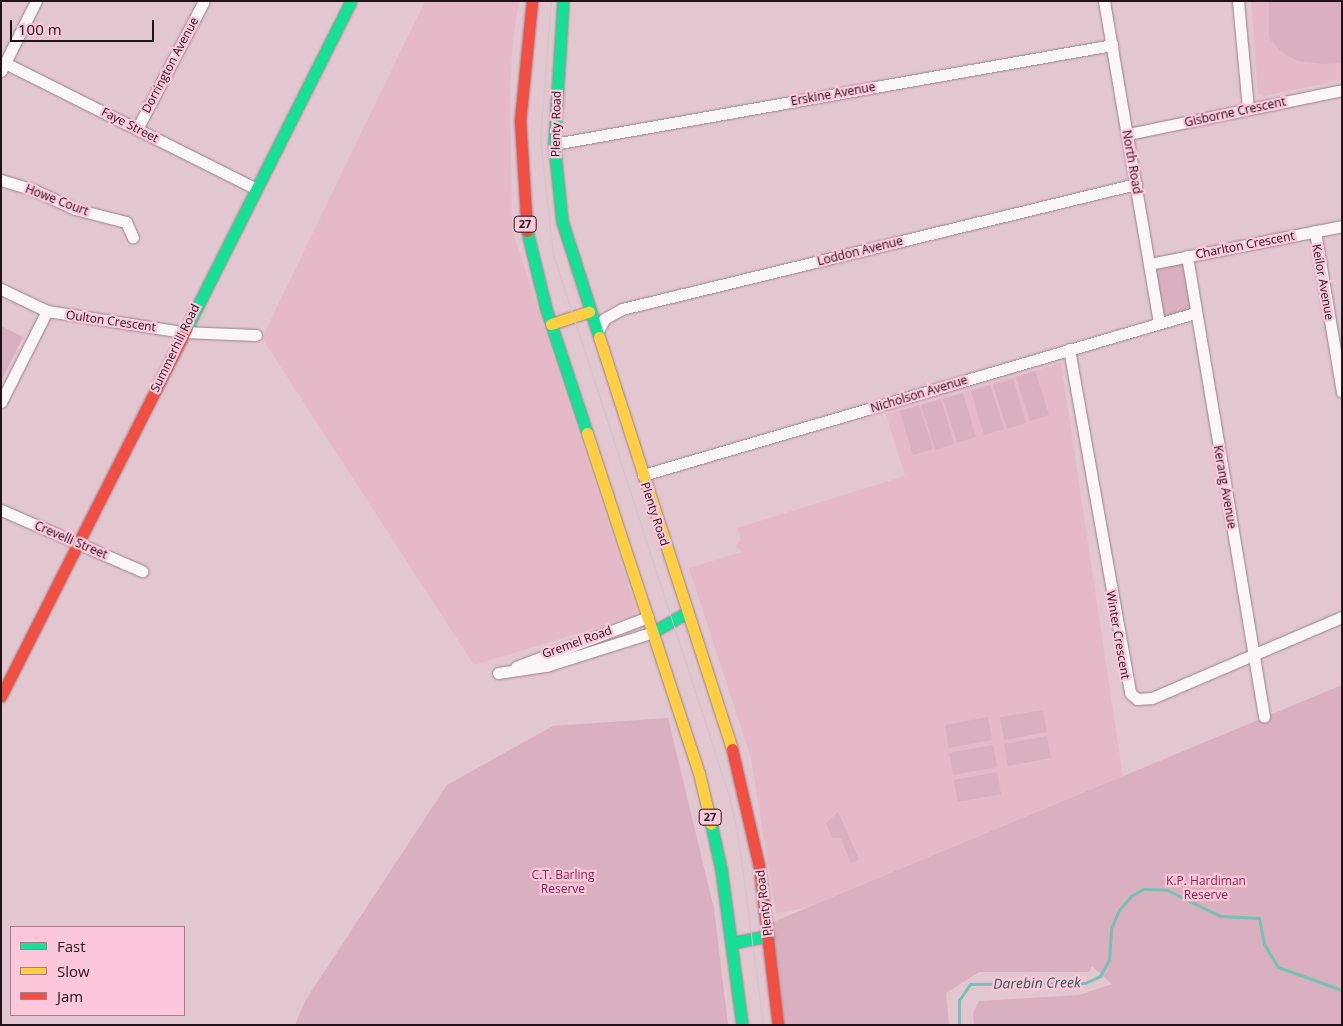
<!DOCTYPE html>
<style>
body{margin:0}
#map{position:relative;width:1343px;height:1026px;overflow:hidden;background:#e2c6d0;font-family:"Open Sans",sans-serif}
div>[style]{position:absolute}
.built>*{inset:0;background:#e6b9c9}
.green>*{inset:0;background:#daafbf}
.stream>*{height:3px;margin:-1.5px;padding:0 1.5px;transform-origin:1.5px;border-radius:1.5px;background:#76c2b2}
.roads{filter:drop-shadow(0 0 1px #98838b) drop-shadow(0 0 1px #98838b)}
.street>*{height:11px;margin:-5.5px;padding:0 5.5px;transform-origin:5.5px;border-radius:5.5px;background:#fbf6f8}
.fast>*{height:11px;margin:-5.5px;padding:0 5.5px;transform-origin:5.5px;border-radius:5.5px;background:#16e098}
.slow>*{height:11px;margin:-5.5px;padding:0 5.5px;transform-origin:5.5px;border-radius:5.5px;background:#ffcf43}
.jam>*{height:11px;margin:-5.5px;padding:0 5.5px;transform-origin:5.5px;border-radius:5.5px;background:#f24e42}
.tram>*{height:1px;margin:-0.5px;padding:0 0.5px;transform-origin:0.5px;border-radius:0.5px;background:#cec6c8}
span{translate:-50% -50%;white-space:nowrap;text-align:center;line-height:1.15;-webkit-text-stroke:4.5px #fcc7da;paint-order:stroke}
.shield-label span{padding:1px 4px;background:#fcc7da;border:1px solid;border-radius:4px;-webkit-text-stroke-width:0}
.shield-label{font-size:11px;color:#221118;font-weight:700}
.street-label{font-size:12px;color:#221118}
.park-label{font-size:12px;color:#8c2557}
.water-label{font-size:14px;color:#2c5e51;font-style:italic}
.frame{position:absolute;inset:0;border:2px solid #221118;pointer-events:none}
.legend{position:absolute;left:10px;top:926px;width:175px;height:90px;box-sizing:border-box;background:#fcc7da;border:1px solid #a57e8c;margin:0;padding:6px 9px;list-style:none;font-size:15px;color:#221118}
.legend li{display:flex;align-items:center;gap:10px;height:25px}
.legend b{width:25px;border:1px solid #a57e8c}
.scale{position:absolute;left:10px;top:20px;width:144px;height:22px;box-sizing:border-box;border:2px solid #221118;border-top:0;padding-left:6px;font-size:15px;line-height:18px;white-space:nowrap;color:#221118;-webkit-text-stroke:4px #fcc7da;paint-order:stroke}
</style>
<div id="map">
<div class="built">
<div style="clip-path:polygon(425px 1px,519px 1px,513px 39px,510px 89px,512px 229px,638px 615px,474px 665px,262px 338px)"></div>
<div style="clip-path:polygon(1251px 1px,1342px 1px,1342px 80px,1264px 96px,1258px 93px)"></div>
<div style="clip-path:polygon(1061px 363px,1123px 777px,919px 890px,776px 913px,751px 758px,689px 568px,742px 552px,736px 546px,741px 539px,737px 528px,905px 476px,886px 414px)"></div>
</div>
<div class="green">
<div style="clip-path:polygon(1269px 1px,1342px 1px,1342px 63px,1323px 64px,1298px 61px,1281px 52px,1269px 38px)"></div>
<div style="clip-path:polygon(1187px 256px,1195px 313px,1159px 322px,1149px 264px)"></div>
<div style="clip-path:polygon(1px 326px,23px 337px,1px 381px)"></div>
<div style="clip-path:polygon(1035px 371px,1049px 415px,1030px 421px,1016px 377px)"></div>
<div style="clip-path:polygon(1013px 379px,1026px 423px,1007px 429px,993px 385px)"></div>
<div style="clip-path:polygon(990px 385px,1004px 429px,984px 435px,971px 391px)"></div>
<div style="clip-path:polygon(963px 393px,976px 437px,957px 443px,943px 399px)"></div>
<div style="clip-path:polygon(941px 399px,954px 444px,935px 450px,921px 405px)"></div>
<div style="clip-path:polygon(919px 405px,933px 449px,913px 455px,900px 411px)"></div>
<div style="clip-path:polygon(1342px 685px,1342px 1025px,974px 1025px,973px 1013px,979px 1001px,1079px 995px,1112px 984px,1092px 966px,1089px 972px,979px 972px,946px 993px,949px 1025px,779px 1025px,766px 925px)"></div>
<div style="clip-path:polygon(1043px 710px,1047px 732px,1004px 740px,1000px 717px)"></div>
<div style="clip-path:polygon(988px 717px,992px 740px,949px 748px,945px 725px)"></div>
<div style="clip-path:polygon(668px 718px,714px 909px,728px 1025px,295px 1025px,305px 1001px,447px 785px,553px 726px)"></div>
<div style="clip-path:polygon(1047px 736px,1051px 758px,1008px 766px,1004px 744px)"></div>
<div style="clip-path:polygon(993px 745px,997px 767px,953px 775px,949px 753px)"></div>
<div style="clip-path:polygon(997px 772px,1001px 794px,958px 802px,954px 780px)"></div>
<div style="clip-path:polygon(838px 812px,859px 859px,851px 864px,841px 838px,832px 838px,826px 823px)"></div>
</div>
<div class="stream">
<div style="left:959px;top:1025px;width:25px;rotate:-90deg"></div>
<div style="left:959px;top:1000px;width:19px;rotate:-55deg"></div>
<div style="left:970px;top:984px;width:115px;rotate:-0.5deg"></div>
<div style="left:1085px;top:983px;width:17px;rotate:-25deg"></div>
<div style="left:1100px;top:976px;width:18px;rotate:-61deg"></div>
<div style="left:1109px;top:960px;width:32px;rotate:-86deg"></div>
<div style="left:1111px;top:928px;width:20px;rotate:-66deg"></div>
<div style="left:1119px;top:910px;width:18px;rotate:-49deg"></div>
<div style="left:1131px;top:896px;width:14px;rotate:-30deg"></div>
<div style="left:1143px;top:889px;width:24px;rotate:2deg"></div>
<div style="left:1167px;top:890px;width:59px;rotate:26.1deg"></div>
<div style="left:1220px;top:916px;width:39px;rotate:3deg"></div>
<div style="left:1259px;top:918px;width:26px;rotate:79deg"></div>
<div style="left:1264px;top:944px;width:27px;rotate:59deg"></div>
<div style="left:1278px;top:967px;width:68px;rotate:19.8deg"></div>
</div>
<div class="roads">
<div class="street">
<div style="left:1104px;top:1px;width:326px;rotate:80.3deg"></div>
<div style="left:1238px;top:1px;width:108px;rotate:84.7deg"></div>
<div style="left:5px;top:63px;width:280px;rotate:26.6deg"></div>
<div style="left:1px;top:71px;width:78px;rotate:-63.4deg"></div>
<div style="left:137px;top:129px;width:144px;rotate:-62.4deg"></div>
<div style="left:1128px;top:134px;width:218px;rotate:-11.6deg"></div>
<div style="left:554px;top:144px;width:567px;rotate:-10.06deg"></div>
<div style="left:1px;top:180px;width:37px;rotate:17deg"></div>
<div style="left:36px;top:191px;width:43px;rotate:24.8deg"></div>
<div style="left:75px;top:209px;width:53px;rotate:14.3deg"></div>
<div style="left:126px;top:222px;width:17px;rotate:66deg"></div>
<div style="left:1315px;top:231px;width:163px;rotate:80.5deg"></div>
<div style="left:1187px;top:256px;width:467px;rotate:80.5deg"></div>
<div style="left:1149px;top:264px;width:197px;rotate:-11.1deg"></div>
<div style="left:1px;top:289px;width:51px;rotate:25.6deg"></div>
<div style="left:47px;top:311px;width:138px;rotate:8.8deg"></div>
<div style="left:183px;top:332px;width:73px;rotate:2.4deg"></div>
<div style="left:598px;top:331px;width:13px;rotate:-63deg"></div>
<div style="left:604px;top:319px;width:21px;rotate:-29deg"></div>
<div style="left:622px;top:309px;width:529px;rotate:-13.67deg"></div>
<div style="left:1069px;top:349px;width:349px;rotate:79.9deg"></div>
<div style="left:1130px;top:693px;width:9px;rotate:41deg"></div>
<div style="left:1137px;top:699px;width:15px;rotate:-4deg"></div>
<div style="left:1152px;top:698px;width:207px;rotate:-23.1deg"></div>
<div style="left:1px;top:402px;width:102px;rotate:-63.2deg"></div>
<div style="left:643px;top:475px;width:575px;rotate:-16.36deg"></div>
<div style="left:1px;top:510px;width:154px;rotate:23.4deg"></div>
<div style="left:516px;top:667px;width:141px;rotate:-20.7deg"></div>
<div style="left:498px;top:673px;width:49px;rotate:-8.3deg"></div>
<div style="left:546px;top:666px;width:112px;rotate:-17.6deg"></div>
</div>
<div class="fast">
<div style="left:563px;top:1px;width:143px;rotate:93.6deg"></div>
<div style="left:554px;top:144px;width:77px;rotate:84.1deg"></div>
<div style="left:562px;top:221px;width:122px;rotate:72.3deg"></div>
<div style="left:527px;top:231px;width:80px;rotate:76.3deg"></div>
<div style="left:546px;top:309px;width:131px;rotate:71.7deg"></div>
<div style="left:186px;top:329px;width:367px;rotate:-63.3deg"></div>
<div style="left:653px;top:632px;width:39px;rotate:-30deg"></div>
<div style="left:711px;top:824px;width:46px;rotate:77.5deg"></div>
<div style="left:721px;top:869px;width:157px;rotate:82.3deg"></div>
<div style="left:731px;top:943px;width:38px;rotate:-11deg"></div>
</div>
<div class="slow">
<div style="left:551px;top:324px;width:40px;rotate:-18deg"></div>
<div style="left:599px;top:337px;width:433px;rotate:72.1deg"></div>
<div style="left:587px;top:433px;width:358px;rotate:71.8deg"></div>
<div style="left:699px;top:773px;width:52px;rotate:76.8deg"></div>
</div>
<div class="jam">
<div style="left:527px;top:231px;width:110px;rotate:-93.6deg"></div>
<div style="left:520px;top:121px;width:121px;rotate:-84.3deg"></div>
<div style="left:1px;top:696px;width:411px;rotate:-63.2deg"></div>
<div style="left:732px;top:749px;width:120px;rotate:77deg"></div>
<div style="left:759px;top:866px;width:160px;rotate:83.2deg"></div>
</div>
</div>
<div class="tram">
<div style="left:551px;top:1px;width:137px;rotate:94.6deg"></div>
<div style="left:540px;top:138px;width:117px;rotate:83.6deg"></div>
<div style="left:553px;top:254px;width:570px;rotate:72.01deg"></div>
<div style="left:729px;top:796px;width:42px;rotate:77.6deg"></div>
<div style="left:738px;top:837px;width:190px;rotate:82.4deg"></div>
</div>
<div class="shield-label">
<span style="left:525px;top:224px">27</span>
<span style="left:710px;top:817px">27</span>
</div>
<div class="street-label">
<span style="left:170px;top:65px;rotate:-62deg">Dorrington Avenue</span>
<span style="left:833px;top:94px;rotate:-10deg">Erskine Avenue</span>
<span style="left:1235px;top:112px;rotate:-12deg">Gisborne Crescent</span>
<span style="left:556px;top:124px;rotate:-89deg">Plenty Road</span>
<span style="left:130px;top:125px;rotate:27deg">Faye Street</span>
<span style="left:1132px;top:162px;rotate:80deg">North Road</span>
<span style="left:57px;top:200px;rotate:21deg">Howe Court</span>
<span style="left:1245px;top:245px;rotate:-11deg">Charlton Crescent</span>
<span style="left:860px;top:251px;rotate:-14deg">Loddon Avenue</span>
<span style="left:1323px;top:282px;rotate:80deg">Keilor Avenue</span>
<span style="left:111px;top:321px;rotate:8deg">Oulton Crescent</span>
<span style="left:175px;top:348px;rotate:-64deg">Summerhill Road</span>
<span style="left:919px;top:394px;rotate:-17deg">Nicholson Avenue</span>
<span style="left:1225px;top:487px;rotate:80deg">Kerang Avenue</span>
<span style="left:655px;top:514px;rotate:72deg">Plenty Road</span>
<span style="left:71px;top:540px;rotate:23deg">Crevelli Street</span>
<span style="left:1118px;top:635px;rotate:80deg">Winter Crescent</span>
<span style="left:577px;top:642px;rotate:-20deg">Gremel Road</span>
<span style="left:764px;top:903px;rotate:-97deg">Plenty Road</span>
</div>
<div class="park-label">
<span style="left:563px;top:882px">C.T. Barling<br>Reserve</span>
<span style="left:1206px;top:888px">K.P. Hardiman<br>Reserve</span>
</div>
<div class="water-label">
<span style="left:1037px;top:983px;rotate:-1deg">Darebin Creek</span>
</div>
<div class="frame"></div>
<ul class="legend">
<li><b style="height:6px;background:#16e098"></b>Fast</li>
<li><b style="height:6px;background:#ffcf43"></b>Slow</li>
<li><b style="height:6px;background:#f24e42"></b>Jam</li>
</ul>
<div class="scale">100 m</div>
</div>
